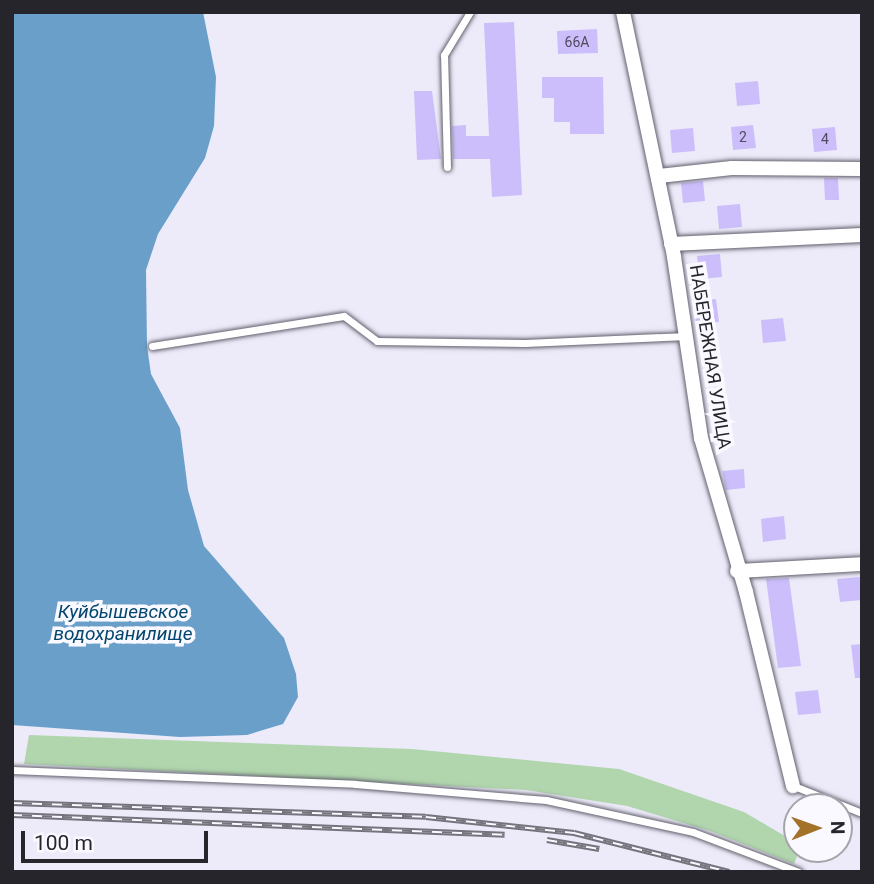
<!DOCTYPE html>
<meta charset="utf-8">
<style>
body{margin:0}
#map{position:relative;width:874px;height:884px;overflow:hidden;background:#edebf9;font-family:Roboto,sans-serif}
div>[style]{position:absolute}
.green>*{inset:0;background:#b1d6ae}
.water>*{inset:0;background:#6a9fca}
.building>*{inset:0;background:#ccbefa}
.roads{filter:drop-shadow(0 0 2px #62606d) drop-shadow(0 0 2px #62606d)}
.lane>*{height:7px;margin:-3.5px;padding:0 3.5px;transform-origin:3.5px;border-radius:3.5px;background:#fff}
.street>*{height:14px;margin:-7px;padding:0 7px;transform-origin:7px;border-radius:7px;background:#fff}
.rail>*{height:6px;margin-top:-3px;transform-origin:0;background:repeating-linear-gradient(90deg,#faf9ff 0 10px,#75747d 0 20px);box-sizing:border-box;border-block:2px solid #75747d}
span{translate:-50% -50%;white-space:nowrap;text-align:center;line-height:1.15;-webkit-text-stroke:7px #faf9ff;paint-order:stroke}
.number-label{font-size:14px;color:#504b5f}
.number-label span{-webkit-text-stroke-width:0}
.street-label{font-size:18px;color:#26252b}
.water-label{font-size:19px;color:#02456e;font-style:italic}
.frame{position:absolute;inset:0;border:14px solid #26252b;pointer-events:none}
.north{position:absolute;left:783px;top:793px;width:70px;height:70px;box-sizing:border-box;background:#faf9ff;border:2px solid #a5a4aa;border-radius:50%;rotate:89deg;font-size:19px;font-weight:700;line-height:28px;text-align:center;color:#26252b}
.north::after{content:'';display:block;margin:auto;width:24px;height:32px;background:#a37128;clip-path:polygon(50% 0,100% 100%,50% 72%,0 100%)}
.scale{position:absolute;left:21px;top:831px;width:187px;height:32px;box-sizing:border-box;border:4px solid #26252b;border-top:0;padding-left:9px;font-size:21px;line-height:24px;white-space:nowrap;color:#26252b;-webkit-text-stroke:5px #faf9ff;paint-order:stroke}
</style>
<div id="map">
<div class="green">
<div style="clip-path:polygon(29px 735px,412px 749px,619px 769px,744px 812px,785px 836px,798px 854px,794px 864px,710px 831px,627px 806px,526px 790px,24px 764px)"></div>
</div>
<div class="water">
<div style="clip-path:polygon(12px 12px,203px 12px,216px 77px,214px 126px,205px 158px,158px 234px,146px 270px,147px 346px,151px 374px,180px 428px,188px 490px,204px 546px,284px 638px,296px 674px,298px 697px,283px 724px,247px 735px,180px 737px,12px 725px)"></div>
</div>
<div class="building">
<div style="clip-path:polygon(514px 22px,522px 195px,492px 197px,490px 159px,453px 159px,452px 126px,466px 125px,466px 136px,489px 136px,484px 23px)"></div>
<div style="clip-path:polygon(597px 29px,598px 53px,558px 54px,557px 31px)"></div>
<div style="clip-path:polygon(542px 77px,603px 77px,604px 134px,570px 134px,570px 122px,554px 122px,554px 98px,542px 98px)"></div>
<div style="clip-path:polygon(758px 81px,760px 104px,737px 106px,735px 83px)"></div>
<div style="clip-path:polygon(414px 91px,432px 91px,441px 159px,417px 160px)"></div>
<div style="clip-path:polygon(753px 125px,756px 148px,733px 150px,731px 127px)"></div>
<div style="clip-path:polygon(835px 127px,837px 150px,814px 152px,812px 129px)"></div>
<div style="clip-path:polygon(693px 128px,695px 151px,672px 153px,670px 130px)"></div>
<div style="clip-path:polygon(824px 178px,838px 178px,839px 200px,825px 200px)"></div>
<div style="clip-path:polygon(703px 181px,705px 201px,683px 203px,681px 183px)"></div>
<div style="clip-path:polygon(740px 204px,742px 227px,719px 229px,717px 206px)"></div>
<div style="clip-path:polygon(720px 254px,722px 277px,700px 279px,697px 256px)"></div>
<div style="clip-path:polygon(716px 299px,719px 322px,696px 324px,694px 301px)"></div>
<div style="clip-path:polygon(783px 318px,786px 341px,763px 343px,761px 320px)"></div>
<div style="clip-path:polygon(744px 469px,745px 488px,726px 490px,722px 471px)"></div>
<div style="clip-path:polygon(784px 516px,786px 539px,763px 542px,761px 519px)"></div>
<div style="clip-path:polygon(860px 577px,862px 600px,840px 602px,837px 579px)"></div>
<div style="clip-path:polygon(789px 578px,801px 666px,778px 668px,766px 579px)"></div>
<div style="clip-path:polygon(862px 644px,862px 678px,855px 678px,851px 645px)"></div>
<div style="clip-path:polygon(818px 690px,821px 713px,798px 715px,795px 692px)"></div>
</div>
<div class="roads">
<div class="lane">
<div style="left:447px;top:167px;width:112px;rotate:-91.5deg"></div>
<div style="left:444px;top:55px;width:50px;rotate:-58.8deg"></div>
<div style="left:152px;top:346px;width:194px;rotate:-8.9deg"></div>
<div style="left:344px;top:316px;width:41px;rotate:37.1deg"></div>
<div style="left:377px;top:341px;width:148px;rotate:0.8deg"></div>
<div style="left:525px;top:343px;width:163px;rotate:-2.5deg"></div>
<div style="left:12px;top:770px;width:343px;rotate:2.3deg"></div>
<div style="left:355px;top:784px;width:192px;rotate:4.8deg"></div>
<div style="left:546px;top:800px;width:150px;rotate:12.3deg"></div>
<div style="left:693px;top:832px;width:113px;rotate:20.7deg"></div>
<div style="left:794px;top:786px;width:73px;rotate:21.7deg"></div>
</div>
<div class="street">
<div style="left:623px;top:12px;width:250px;rotate:78.2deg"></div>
<div style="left:674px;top:257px;width:183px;rotate:81.5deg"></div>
<div style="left:701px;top:438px;width:160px;rotate:73.7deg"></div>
<div style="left:746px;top:592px;width:200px;rotate:76.4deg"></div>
<div style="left:659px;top:176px;width:73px;rotate:-6.3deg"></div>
<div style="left:732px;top:168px;width:130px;rotate:0.4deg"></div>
<div style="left:671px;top:244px;width:191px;rotate:-2.7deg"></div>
<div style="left:737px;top:571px;width:125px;rotate:-3.2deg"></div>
</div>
</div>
<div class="rail">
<div style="left:12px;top:803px;width:414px;rotate:1.9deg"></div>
<div style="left:426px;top:817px;width:149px;rotate:6.2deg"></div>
<div style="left:574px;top:833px;width:160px;rotate:14.1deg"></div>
<div style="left:12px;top:815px;width:493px;rotate:2.3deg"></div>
<div style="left:547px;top:840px;width:53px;rotate:9.8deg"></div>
</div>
<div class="number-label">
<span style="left:577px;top:42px">66А</span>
<span style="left:743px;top:137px">2</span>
<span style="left:825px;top:139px">4</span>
</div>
<div class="street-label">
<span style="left:710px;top:357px;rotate:81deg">НАБЕРЕЖНАЯ УЛИЦА</span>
</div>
<div class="water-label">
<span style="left:123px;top:623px">Куйбышевское<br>водохранилище</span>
</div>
<div class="frame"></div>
<div class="north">N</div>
<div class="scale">100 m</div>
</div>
